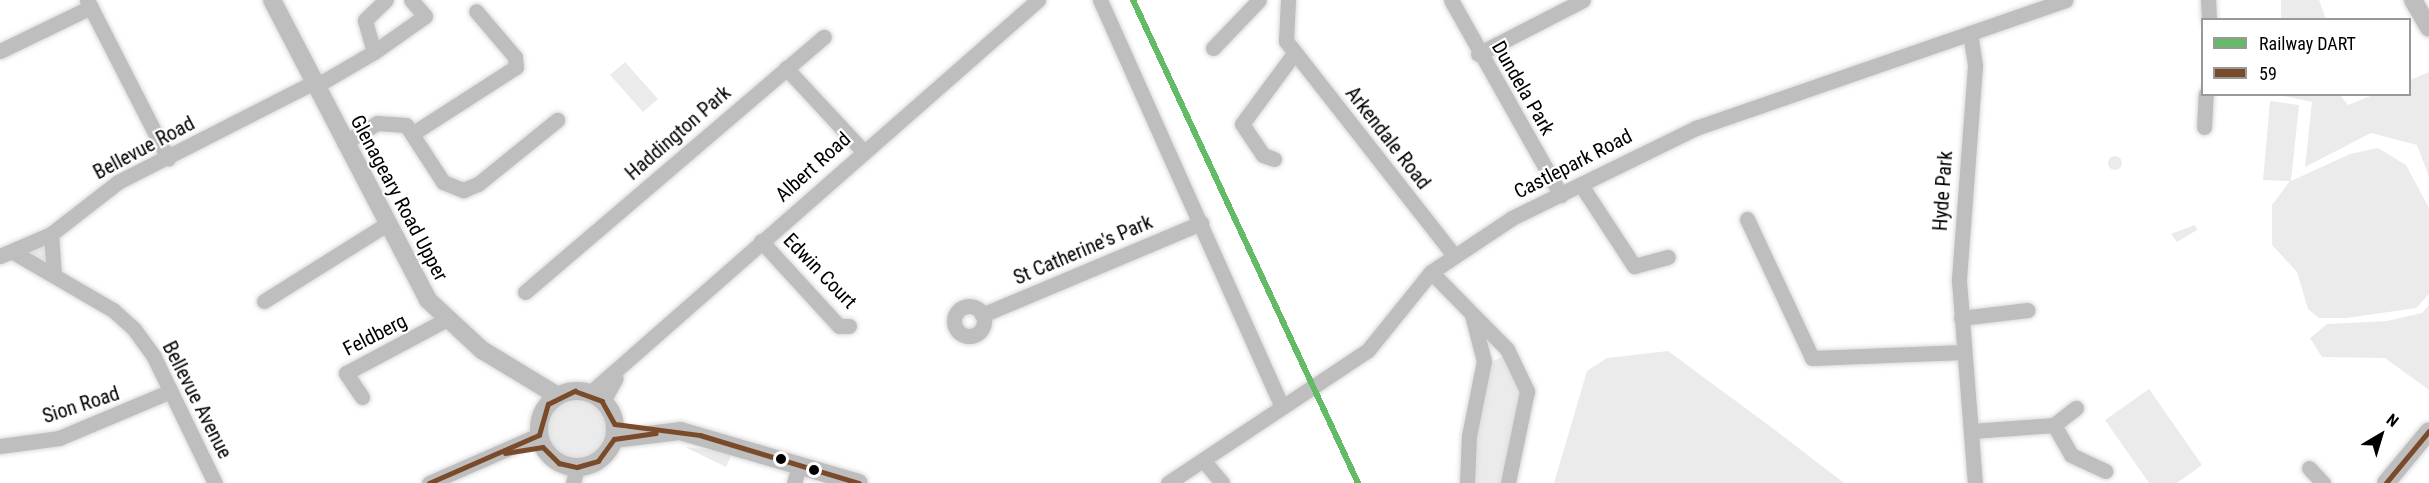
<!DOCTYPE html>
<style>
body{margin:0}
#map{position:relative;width:2429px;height:483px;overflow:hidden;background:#fff;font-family:"Roboto Condensed",sans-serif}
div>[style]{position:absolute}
.green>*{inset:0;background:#ebebeb}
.round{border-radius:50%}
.roads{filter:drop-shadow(0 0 2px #dbdbdb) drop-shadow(0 0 2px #dbdbdb)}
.minor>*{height:15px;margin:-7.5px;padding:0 7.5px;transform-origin:7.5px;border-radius:7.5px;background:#bebebe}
.minor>.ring{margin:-7.5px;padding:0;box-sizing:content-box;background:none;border:15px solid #bebebe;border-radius:50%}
.major>*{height:18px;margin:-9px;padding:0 9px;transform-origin:9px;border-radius:9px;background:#bebebe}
.major>.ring{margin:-9px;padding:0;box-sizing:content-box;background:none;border:18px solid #bebebe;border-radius:50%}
.bus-1>*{height:4.5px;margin:-2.25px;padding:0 2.25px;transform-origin:2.25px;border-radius:2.25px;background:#7a4b2a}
.rail-1>*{height:6px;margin:-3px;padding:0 3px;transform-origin:3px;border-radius:3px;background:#63bb66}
.dots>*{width:16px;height:16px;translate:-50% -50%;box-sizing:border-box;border:3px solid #fff;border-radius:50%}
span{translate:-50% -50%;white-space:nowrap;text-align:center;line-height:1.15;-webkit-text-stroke:4.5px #fff;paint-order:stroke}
.street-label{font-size:20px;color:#000}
.legend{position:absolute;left:2201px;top:18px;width:210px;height:78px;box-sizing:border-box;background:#fff;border:2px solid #999;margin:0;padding:8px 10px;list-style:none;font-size:18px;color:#000}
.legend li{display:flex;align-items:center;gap:12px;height:30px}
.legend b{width:30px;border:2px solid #999}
.north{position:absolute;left:2351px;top:405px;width:60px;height:60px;-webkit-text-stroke:4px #fff;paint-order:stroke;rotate:38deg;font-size:16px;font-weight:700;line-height:24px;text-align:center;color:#000}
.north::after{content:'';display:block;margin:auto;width:21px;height:27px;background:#000;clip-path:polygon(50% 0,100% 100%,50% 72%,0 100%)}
</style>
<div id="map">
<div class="green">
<div style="clip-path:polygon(2281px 0,2319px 0,2326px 19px,2281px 19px)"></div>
<div style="clip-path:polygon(625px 62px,658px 99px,643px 112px,610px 75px)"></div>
<div style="clip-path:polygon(2429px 72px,2429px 177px,2417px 145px,2371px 133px,2305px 167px,2312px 102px,2279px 95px,2340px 95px,2348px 105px,2373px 95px,2410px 94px,2410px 80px)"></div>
<div style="clip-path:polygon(2270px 101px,2299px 105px,2291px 181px,2350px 154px,2378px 148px,2406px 165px,2429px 208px,2429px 294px,2416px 308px,2347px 318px,2319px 318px,2308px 309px,2297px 272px,2272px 245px,2272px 205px,2290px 181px,2263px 180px)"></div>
<div class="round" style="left:2108px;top:156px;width:14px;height:14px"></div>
<div style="clip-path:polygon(2195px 225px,2197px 230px,2177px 242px,2171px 234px)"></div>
<div style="clip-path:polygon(45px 242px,48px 264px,25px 253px)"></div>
<div style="clip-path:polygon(2429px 305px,2429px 390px,2385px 358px,2322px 357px,2310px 338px,2327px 324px,2387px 321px,2422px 313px)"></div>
<div style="clip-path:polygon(1668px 351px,1775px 430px,1844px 483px,1554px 483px,1587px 371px,1607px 358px)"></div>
<div style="clip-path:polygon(1501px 357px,1507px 359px,1521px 386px,1504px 483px,1474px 483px,1472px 455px,1490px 363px)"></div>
<div style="clip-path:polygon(2149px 389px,2202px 465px,2177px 483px,2149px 483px,2105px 420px)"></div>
<div class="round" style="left:543px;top:399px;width:64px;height:64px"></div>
<div style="clip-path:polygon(685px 447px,733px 452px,726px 467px)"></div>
</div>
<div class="roads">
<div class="minor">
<div style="left:87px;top:0;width:178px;rotate:62.9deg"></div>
<div style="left:1100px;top:0;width:446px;rotate:65.9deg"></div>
<div style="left:1288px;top:0;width:41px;rotate:92.8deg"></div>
<div style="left:1286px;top:41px;width:272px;rotate:51.9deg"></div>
<div style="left:1451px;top:0;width:224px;rotate:60.6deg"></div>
<div style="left:2208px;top:0;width:20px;rotate:87deg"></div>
<div style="left:1970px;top:33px;width:33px;rotate:81deg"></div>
<div style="left:1975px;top:66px;width:216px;rotate:94.3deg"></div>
<div style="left:1959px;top:281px;width:203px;rotate:85.5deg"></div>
<div style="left:1213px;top:48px;width:66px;rotate:-46.2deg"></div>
<div style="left:0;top:51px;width:101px;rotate:-25.8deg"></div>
<div style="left:374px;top:52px;width:62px;rotate:-35.2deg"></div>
<div style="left:425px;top:16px;width:21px;rotate:-131deg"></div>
<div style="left:1478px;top:54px;width:118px;rotate:-27.2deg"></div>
<div style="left:786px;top:68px;width:113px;rotate:47.1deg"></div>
<div style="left:314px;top:87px;width:69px;rotate:-30.3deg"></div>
<div style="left:374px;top:52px;width:33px;rotate:-106deg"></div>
<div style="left:365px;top:20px;width:29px;rotate:-44deg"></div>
<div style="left:2204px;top:127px;width:33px;rotate:-87deg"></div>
<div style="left:415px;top:132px;width:120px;rotate:-32.8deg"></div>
<div style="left:516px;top:67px;width:10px;rotate:-96deg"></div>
<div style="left:515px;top:57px;width:60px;rotate:-130.3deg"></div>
<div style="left:344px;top:143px;width:39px;rotate:-31deg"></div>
<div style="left:377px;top:123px;width:29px;rotate:4deg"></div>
<div style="left:406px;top:125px;width:68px;rotate:57deg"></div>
<div style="left:443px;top:182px;width:22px;rotate:22deg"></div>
<div style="left:463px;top:190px;width:16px;rotate:-22deg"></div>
<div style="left:478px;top:184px;width:102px;rotate:-39deg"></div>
<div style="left:1274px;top:159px;width:12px;rotate:-160deg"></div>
<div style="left:1263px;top:155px;width:37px;rotate:-124deg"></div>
<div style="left:1242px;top:124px;width:89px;rotate:-53.6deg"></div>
<div style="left:1581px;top:185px;width:97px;rotate:56.8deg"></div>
<div style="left:1634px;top:266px;width:35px;rotate:-15deg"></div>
<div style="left:1747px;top:219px;width:153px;rotate:64.9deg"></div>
<div style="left:1812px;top:358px;width:152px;rotate:-2.3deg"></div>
<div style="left:51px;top:234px;width:40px;rotate:85.7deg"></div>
<div style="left:761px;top:241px;width:115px;rotate:47.5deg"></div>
<div style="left:839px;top:326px;width:10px"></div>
<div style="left:13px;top:252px;width:116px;rotate:30.1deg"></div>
<div style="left:113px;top:310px;width:28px;rotate:42deg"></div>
<div style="left:134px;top:329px;width:34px;rotate:54deg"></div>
<div style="left:154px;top:357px;width:140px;rotate:64.2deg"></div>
<div style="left:0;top:256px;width:56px;rotate:-23.3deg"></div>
<div style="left:51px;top:234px;width:85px;rotate:-37.8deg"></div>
<div style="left:118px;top:182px;width:218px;rotate:-27deg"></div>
<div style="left:1431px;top:272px;width:108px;rotate:45.4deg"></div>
<div style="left:1507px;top:349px;width:47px;rotate:64.5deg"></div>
<div style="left:1527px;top:391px;width:94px;rotate:101.7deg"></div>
<div style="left:525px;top:292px;width:393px;rotate:-40.5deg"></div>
<div style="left:264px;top:301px;width:143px;rotate:-32.1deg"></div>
<div class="ring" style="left:954px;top:306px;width:15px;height:15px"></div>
<div style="left:982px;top:315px;width:238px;rotate:-22.8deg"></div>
<div style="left:1961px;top:318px;width:67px;rotate:-6.8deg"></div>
<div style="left:590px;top:393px;width:596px;rotate:-41.26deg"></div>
<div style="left:362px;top:397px;width:29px;rotate:-124deg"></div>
<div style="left:346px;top:373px;width:115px;rotate:-28.1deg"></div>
<div style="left:603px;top:401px;width:26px;rotate:-61deg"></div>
<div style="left:2054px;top:425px;width:28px;rotate:-38deg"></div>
<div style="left:1972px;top:431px;width:82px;rotate:-4.2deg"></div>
<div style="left:2054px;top:425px;width:34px;rotate:60deg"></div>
<div style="left:2071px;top:455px;width:38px;rotate:25deg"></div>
<div style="left:0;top:446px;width:60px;rotate:-7.7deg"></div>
<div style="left:59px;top:438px;width:121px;rotate:-22.8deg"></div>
<div style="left:1203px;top:460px;width:30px;rotate:50deg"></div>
<div style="left:2309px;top:468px;width:21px;rotate:47deg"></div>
<div style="left:429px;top:483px;width:120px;rotate:-23.6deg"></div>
<div style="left:573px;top:483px;width:16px;rotate:-76deg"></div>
<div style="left:794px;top:483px;width:19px;rotate:-74deg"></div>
<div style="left:1168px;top:483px;width:240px;rotate:-33.6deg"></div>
<div style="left:1368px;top:350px;width:100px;rotate:-51.1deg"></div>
<div style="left:1431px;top:272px;width:97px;rotate:-33.7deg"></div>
<div style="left:1512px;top:218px;width:205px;rotate:-26.1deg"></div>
<div style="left:1696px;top:128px;width:391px;rotate:-19.1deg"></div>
<div style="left:1467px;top:483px;width:47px;rotate:-87.6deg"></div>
<div style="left:1469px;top:436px;width:76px;rotate:-78.7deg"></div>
<div style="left:1484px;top:361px;width:48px;rotate:-104.6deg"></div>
</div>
<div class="major">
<div style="left:272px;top:0;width:338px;rotate:62.5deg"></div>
<div style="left:428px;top:300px;width:74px;rotate:42.8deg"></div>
<div style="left:482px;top:350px;width:89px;rotate:31.2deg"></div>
<div style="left:2413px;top:0;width:32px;rotate:60deg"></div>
<div class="ring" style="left:539px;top:391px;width:58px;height:58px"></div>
<div style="left:614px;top:439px;width:66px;rotate:-6.9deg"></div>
<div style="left:680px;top:431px;width:186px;rotate:16.2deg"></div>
<div style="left:2386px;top:483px;width:67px;rotate:-50.4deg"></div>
</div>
</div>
<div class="bus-1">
<div style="left:505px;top:453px;width:38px;rotate:-9deg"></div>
<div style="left:543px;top:447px;width:23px;rotate:45deg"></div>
<div style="left:559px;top:463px;width:18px;rotate:13deg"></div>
<div style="left:577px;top:467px;width:22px;rotate:-16deg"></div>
<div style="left:598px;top:461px;width:27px;rotate:-54deg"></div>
<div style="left:614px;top:439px;width:42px;rotate:-8.1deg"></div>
<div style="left:429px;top:483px;width:120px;rotate:-23.6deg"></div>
<div style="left:539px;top:435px;width:32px;rotate:-74deg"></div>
<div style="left:548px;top:404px;width:30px;rotate:-26deg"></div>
<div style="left:575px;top:391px;width:29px;rotate:20deg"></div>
<div style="left:602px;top:401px;width:26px;rotate:61deg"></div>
<div style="left:615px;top:424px;width:86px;rotate:7.4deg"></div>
<div style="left:700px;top:435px;width:166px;rotate:16.8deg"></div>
<div style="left:2386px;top:483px;width:67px;rotate:-50.4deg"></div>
</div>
<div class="rail-1">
<div style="left:1133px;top:0;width:533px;rotate:65.02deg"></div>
</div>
<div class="dots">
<div style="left:781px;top:459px;background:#000"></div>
<div style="left:814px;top:470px;background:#000"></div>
</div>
<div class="street-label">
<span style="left:1523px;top:88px;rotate:60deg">Dundela Park</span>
<span style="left:678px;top:133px;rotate:-41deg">Haddington Park</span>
<span style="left:1388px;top:138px;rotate:52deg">Arkendale Road</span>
<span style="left:144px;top:148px;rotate:-28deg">Bellevue Road</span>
<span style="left:1573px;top:164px;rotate:-27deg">Castlepark Road</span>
<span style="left:813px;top:167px;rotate:-42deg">Albert Road</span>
<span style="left:1943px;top:191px;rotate:-86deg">Hyde Park</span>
<span style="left:399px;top:198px;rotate:62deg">Glenageary Road Upper</span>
<span style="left:1083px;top:250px;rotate:-23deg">St Catherine's Park</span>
<span style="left:820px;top:271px;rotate:46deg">Edwin Court</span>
<span style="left:375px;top:335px;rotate:-27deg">Feldberg</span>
<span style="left:197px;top:400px;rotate:63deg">Bellevue Avenue</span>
<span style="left:81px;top:405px;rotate:-18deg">Sion Road</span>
</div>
<ul class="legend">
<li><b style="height:8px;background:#63bb66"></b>Railway DART</li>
<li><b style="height:8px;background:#7a4b2a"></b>59</li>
</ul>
<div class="north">N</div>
</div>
